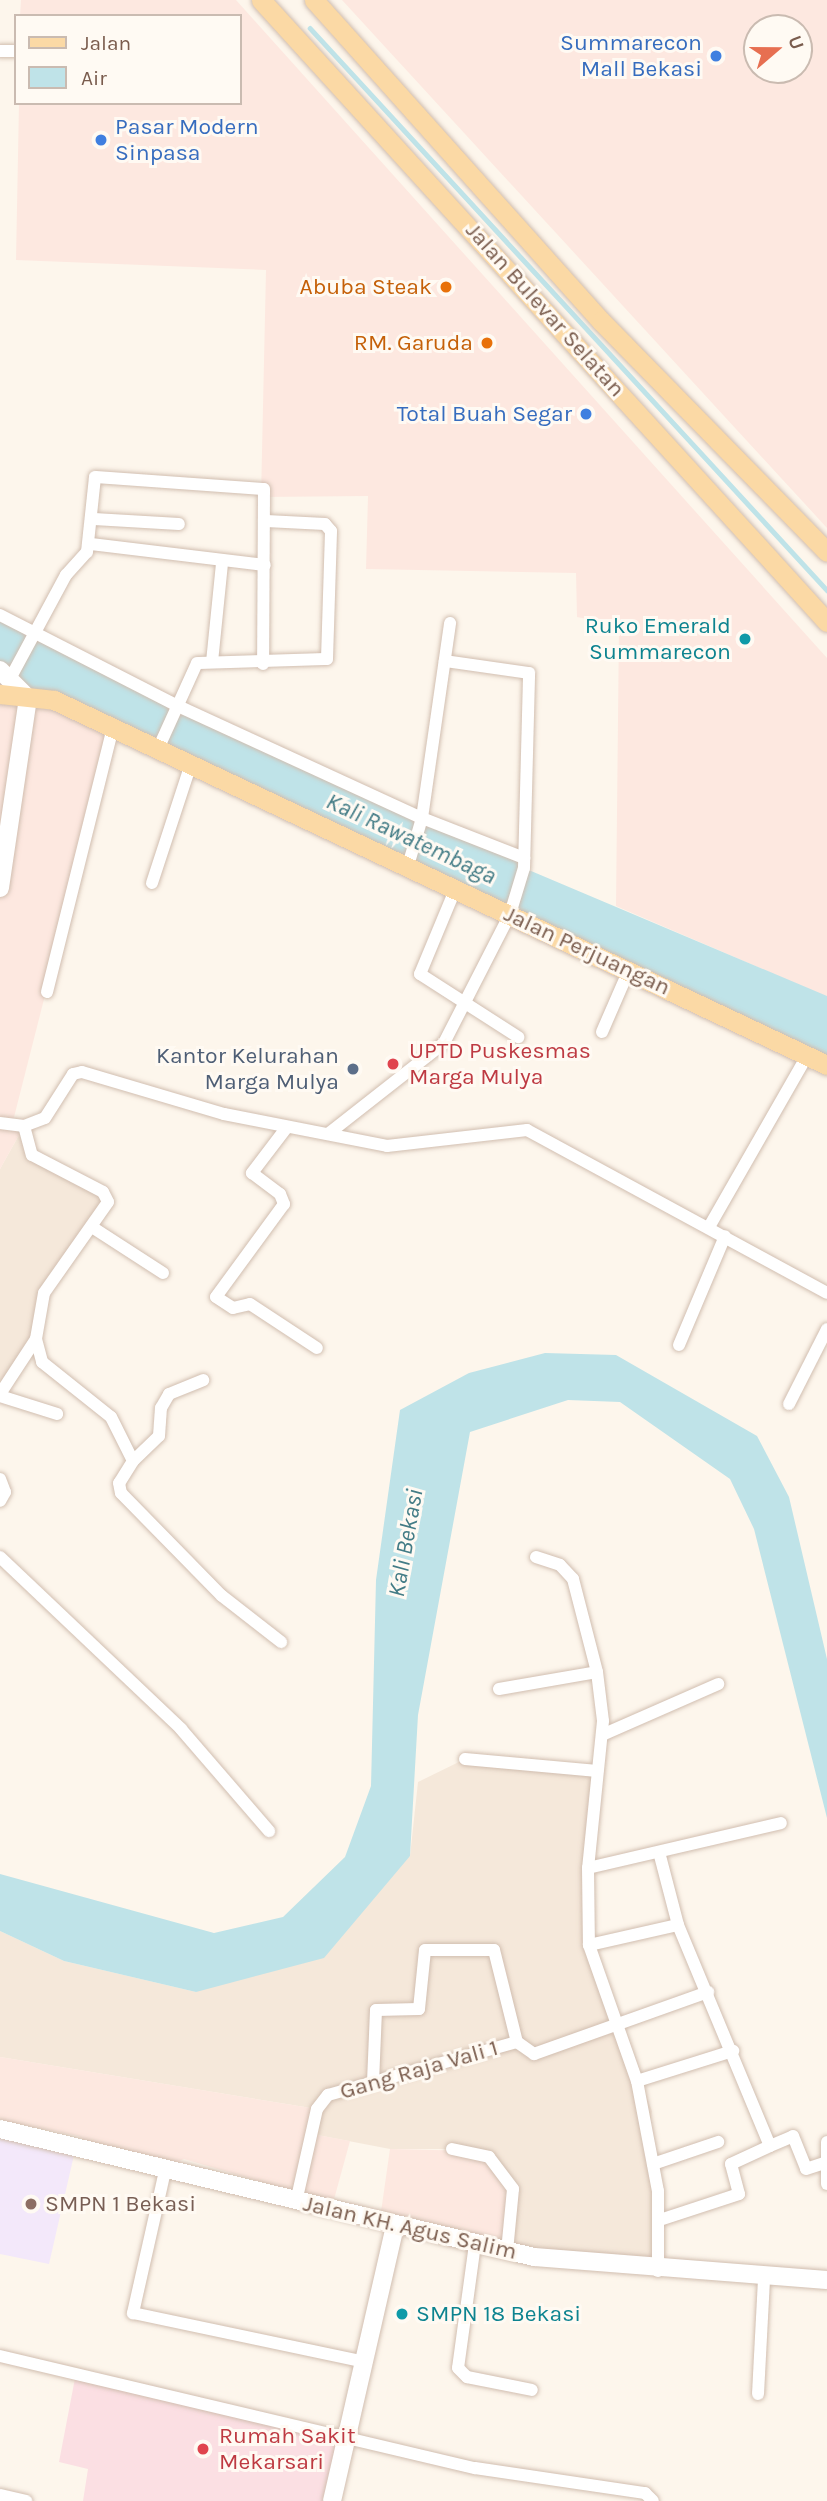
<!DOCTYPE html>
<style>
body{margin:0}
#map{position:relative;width:827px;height:2501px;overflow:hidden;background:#fdf6ec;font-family:Karla,sans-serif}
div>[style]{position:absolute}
.residential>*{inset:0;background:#f5e8da}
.commercial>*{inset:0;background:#fde8e0}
.education>*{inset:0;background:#f3e8fa}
.medical>*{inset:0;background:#fbdfe3}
.water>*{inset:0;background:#bfe3e8}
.stream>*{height:4.5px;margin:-2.25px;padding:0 2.25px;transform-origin:2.25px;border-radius:2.25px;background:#bfe3e8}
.roads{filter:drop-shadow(0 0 2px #d1beb0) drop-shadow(0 0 2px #d1beb0)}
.street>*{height:12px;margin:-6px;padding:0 6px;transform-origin:6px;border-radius:6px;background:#fff}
.secondary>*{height:18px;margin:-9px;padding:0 9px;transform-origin:9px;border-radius:9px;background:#fff}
.primary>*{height:19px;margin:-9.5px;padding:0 9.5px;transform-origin:9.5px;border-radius:9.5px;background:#fbd9a5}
.dots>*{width:19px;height:19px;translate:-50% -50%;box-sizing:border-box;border:4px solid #fffaf3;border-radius:50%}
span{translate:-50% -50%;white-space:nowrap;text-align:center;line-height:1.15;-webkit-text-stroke:6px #fffaf3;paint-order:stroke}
.shop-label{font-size:23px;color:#366cbe}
.right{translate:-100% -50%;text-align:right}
.left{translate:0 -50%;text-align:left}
.food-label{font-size:23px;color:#c56008}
.street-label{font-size:23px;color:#7a5c4d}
.culture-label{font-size:23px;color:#0d838f}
.health-label{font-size:23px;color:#be3a42}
.service-label{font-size:23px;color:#4e5e75}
.education-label{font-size:23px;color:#785e54}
.water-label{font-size:24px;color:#437c86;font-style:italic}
.legend{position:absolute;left:14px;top:14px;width:228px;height:91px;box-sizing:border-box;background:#fffaf3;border:2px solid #cabbb1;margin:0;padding:9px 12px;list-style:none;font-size:21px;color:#7a5c4d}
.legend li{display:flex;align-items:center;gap:14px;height:35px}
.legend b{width:35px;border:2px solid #cabbb1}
.north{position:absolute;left:743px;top:14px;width:70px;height:70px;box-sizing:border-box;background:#fffaf3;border:2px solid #cabbb1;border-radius:50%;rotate:70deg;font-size:19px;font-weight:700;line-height:28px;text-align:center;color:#7a5c4d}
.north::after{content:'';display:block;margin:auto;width:24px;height:32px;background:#e76f51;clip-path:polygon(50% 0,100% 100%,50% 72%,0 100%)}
</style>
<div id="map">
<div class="residential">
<div style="clip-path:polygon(24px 1126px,28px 1150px,106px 1196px,52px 1278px,36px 1339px,0 1394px,0 1169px)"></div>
<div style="clip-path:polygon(465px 1759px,597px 1771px,589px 1945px,652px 2111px,648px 2136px,660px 2260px,507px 2251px,452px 2149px,390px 2149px,312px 2134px,317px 2109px,0 2057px,0 1931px,64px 1961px,196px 1992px,410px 1856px,418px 1782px)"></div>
</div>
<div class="commercial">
<div style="clip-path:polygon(21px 0,236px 0,827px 658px,827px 997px,616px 906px,619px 625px,577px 617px,576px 573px,366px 569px,368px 496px,261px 497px,266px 270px,16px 260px,19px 103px,240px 103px,240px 16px,20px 16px)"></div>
<div style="clip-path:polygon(evenodd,342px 0,827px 0,827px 528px,342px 0,757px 28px,799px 28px,799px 70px,757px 70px,757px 28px)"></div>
<div style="clip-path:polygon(0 670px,113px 728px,12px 1125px,24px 1126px,0 1169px)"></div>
<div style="clip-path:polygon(0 2057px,317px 2109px,312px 2134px,350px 2141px,333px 2203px,184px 2159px,160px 2170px,127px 2165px,78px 2136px,0 2120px)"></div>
<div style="clip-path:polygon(390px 2149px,476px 2151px,513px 2189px,507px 2251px,380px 2219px)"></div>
</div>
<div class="education">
<div style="clip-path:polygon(0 2138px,74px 2155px,49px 2264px,0 2254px)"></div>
</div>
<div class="medical">
<div style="clip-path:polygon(76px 2373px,348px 2436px,332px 2501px,83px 2501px,88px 2469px,59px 2462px)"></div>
</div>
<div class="water">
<div style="clip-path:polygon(0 615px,178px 706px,524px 858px,524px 868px,827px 996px,827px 1065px,28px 698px,0 670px)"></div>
<div style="clip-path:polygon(545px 1353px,616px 1355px,757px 1436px,789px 1497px,827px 1659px,827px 1818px,754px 1529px,730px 1479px,620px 1402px,568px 1400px,470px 1432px,418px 1715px,410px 1856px,324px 1958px,196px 1992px,64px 1961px,0 1931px,0 1874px,214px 1933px,283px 1917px,345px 1857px,371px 1786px,376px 1580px,400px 1410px,469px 1373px)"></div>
</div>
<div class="stream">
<div style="left:310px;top:28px;width:764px;rotate:47.39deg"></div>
</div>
<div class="roads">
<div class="street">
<div style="left:0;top:51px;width:14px"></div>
<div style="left:94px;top:519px;width:85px;rotate:3.4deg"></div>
<div style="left:91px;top:544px;width:175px;rotate:6.9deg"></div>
<div style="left:0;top:615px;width:200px;rotate:27.1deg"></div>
<div style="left:178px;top:706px;width:268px;rotate:24.7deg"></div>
<div style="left:422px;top:818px;width:110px;rotate:21.4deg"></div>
<div style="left:212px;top:662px;width:100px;rotate:-84.2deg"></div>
<div style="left:11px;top:677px;width:116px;rotate:-61.7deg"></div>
<div style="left:66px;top:575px;width:31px;rotate:-48deg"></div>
<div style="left:87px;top:552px;width:75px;rotate:-83.9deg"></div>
<div style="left:95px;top:477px;width:169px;rotate:4.1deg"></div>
<div style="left:264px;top:489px;width:175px;rotate:90.3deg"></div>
<div style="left:158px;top:749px;width:94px;rotate:-65.6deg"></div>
<div style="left:197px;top:663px;width:130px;rotate:-1.8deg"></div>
<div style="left:327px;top:659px;width:128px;rotate:-88.2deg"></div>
<div style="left:331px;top:531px;width:9px;rotate:-131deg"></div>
<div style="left:325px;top:524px;width:59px;rotate:-177.1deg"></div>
<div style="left:407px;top:869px;width:53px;rotate:-73.6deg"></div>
<div style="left:422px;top:818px;width:197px;rotate:-81.8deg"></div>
<div style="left:152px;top:883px;width:122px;rotate:-71.9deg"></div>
<div style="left:455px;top:890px;width:91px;rotate:112.6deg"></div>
<div style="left:420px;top:974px;width:117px;rotate:32.7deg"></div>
<div style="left:47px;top:992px;width:272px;rotate:-76deg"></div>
<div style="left:602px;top:1032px;width:68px;rotate:-66.5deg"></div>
<div style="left:0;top:1123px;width:24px;rotate:7deg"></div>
<div style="left:24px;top:1126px;width:22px;rotate:-21deg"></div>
<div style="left:45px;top:1118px;width:52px;rotate:-57.5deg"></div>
<div style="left:73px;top:1074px;width:9px;rotate:-13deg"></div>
<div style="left:82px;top:1072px;width:148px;rotate:16.5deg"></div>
<div style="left:224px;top:1114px;width:166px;rotate:11.1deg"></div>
<div style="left:387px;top:1146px;width:141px;rotate:-6.5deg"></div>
<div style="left:527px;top:1130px;width:341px;rotate:28.5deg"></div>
<div style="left:24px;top:1126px;width:30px;rotate:75deg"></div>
<div style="left:32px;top:1155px;width:80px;rotate:27.5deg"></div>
<div style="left:103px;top:1192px;width:11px;rotate:63deg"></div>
<div style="left:108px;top:1202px;width:111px;rotate:125.1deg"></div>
<div style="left:44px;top:1293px;width:47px;rotate:99.9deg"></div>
<div style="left:36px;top:1339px;width:24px;rotate:75deg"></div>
<div style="left:42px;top:1362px;width:88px;rotate:38.6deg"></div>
<div style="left:111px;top:1417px;width:49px;rotate:63.4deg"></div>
<div style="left:133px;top:1461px;width:26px;rotate:122deg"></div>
<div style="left:119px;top:1483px;width:10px;rotate:79deg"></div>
<div style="left:121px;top:1493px;width:144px;rotate:45.6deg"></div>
<div style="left:222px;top:1596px;width:75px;rotate:37.9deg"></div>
<div style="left:287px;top:1127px;width:58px;rotate:127.3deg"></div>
<div style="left:252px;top:1173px;width:35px;rotate:37deg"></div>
<div style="left:280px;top:1194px;width:11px;rotate:68deg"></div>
<div style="left:284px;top:1204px;width:115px;rotate:126.2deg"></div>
<div style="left:216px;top:1297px;width:20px;rotate:33deg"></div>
<div style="left:233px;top:1308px;width:17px;rotate:-13deg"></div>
<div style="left:250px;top:1304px;width:80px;rotate:33.3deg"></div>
<div style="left:328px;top:1134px;width:147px;rotate:-38.1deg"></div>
<div style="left:444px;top:1043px;width:145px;rotate:-62.9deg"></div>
<div style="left:510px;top:914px;width:48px;rotate:-73.1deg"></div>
<div style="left:524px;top:868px;width:195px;rotate:-88.5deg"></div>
<div style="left:529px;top:673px;width:85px;rotate:-171.9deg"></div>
<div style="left:709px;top:1227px;width:197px;rotate:-60.2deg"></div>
<div style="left:95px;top:1229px;width:81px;rotate:32.9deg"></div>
<div style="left:679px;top:1345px;width:118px;rotate:-67.1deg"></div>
<div style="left:0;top:1394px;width:66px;rotate:-56.8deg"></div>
<div style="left:0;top:1396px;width:60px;rotate:17.5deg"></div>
<div style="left:789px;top:1404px;width:84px;rotate:-63.1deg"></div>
<div style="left:133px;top:1461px;width:36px;rotate:-44deg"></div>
<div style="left:159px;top:1436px;width:28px;rotate:-86deg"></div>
<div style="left:161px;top:1408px;width:16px;rotate:-60deg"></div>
<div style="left:169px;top:1394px;width:37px;rotate:-22deg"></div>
<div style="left:0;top:1479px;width:14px;rotate:69deg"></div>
<div style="left:5px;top:1492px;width:10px;rotate:119deg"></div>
<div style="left:0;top:1557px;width:250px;rotate:43.5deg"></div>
<div style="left:181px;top:1729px;width:135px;rotate:49.2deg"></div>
<div style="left:536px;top:1557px;width:25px;rotate:18deg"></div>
<div style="left:560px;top:1565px;width:19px;rotate:47deg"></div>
<div style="left:573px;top:1579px;width:96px;rotate:75.5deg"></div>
<div style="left:597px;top:1672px;width:49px;rotate:83deg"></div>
<div style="left:603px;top:1721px;width:148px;rotate:95.8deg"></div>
<div style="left:588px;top:1868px;width:77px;rotate:89.3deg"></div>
<div style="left:589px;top:1945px;width:144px;rotate:70.6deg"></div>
<div style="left:637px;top:2081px;width:112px;rotate:79.2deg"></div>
<div style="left:658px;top:2191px;width:80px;rotate:90deg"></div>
<div style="left:499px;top:1689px;width:99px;rotate:-9.8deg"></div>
<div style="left:602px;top:1735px;width:127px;rotate:-23.7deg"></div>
<div style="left:465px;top:1759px;width:133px;rotate:5.2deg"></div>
<div style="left:659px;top:1852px;width:75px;rotate:75.4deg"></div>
<div style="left:678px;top:1925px;width:239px;rotate:67.4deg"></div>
<div style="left:770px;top:2146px;width:43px;rotate:155.2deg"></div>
<div style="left:731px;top:2164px;width:31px;rotate:75deg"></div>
<div style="left:739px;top:2194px;width:83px;rotate:161.8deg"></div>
<div style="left:588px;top:1868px;width:198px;rotate:-13.1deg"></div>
<div style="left:589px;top:1945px;width:91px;rotate:-12.7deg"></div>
<div style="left:637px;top:2081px;width:101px;rotate:-17.4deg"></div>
<div style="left:373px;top:2082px;width:72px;rotate:-87.6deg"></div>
<div style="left:376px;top:2010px;width:43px;rotate:-1.3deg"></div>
<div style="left:419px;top:2009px;width:59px;rotate:-84.2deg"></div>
<div style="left:425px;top:1950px;width:69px"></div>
<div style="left:494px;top:1950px;width:95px;rotate:76deg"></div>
<div style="left:827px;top:2142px;width:42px;rotate:90deg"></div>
<div style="left:770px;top:2146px;width:25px;rotate:-23deg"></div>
<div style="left:793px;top:2136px;width:35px;rotate:68deg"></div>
<div style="left:806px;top:2169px;width:20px;rotate:-18deg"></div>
<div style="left:452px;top:2149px;width:38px;rotate:12deg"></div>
<div style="left:489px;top:2157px;width:40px;rotate:53deg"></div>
<div style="left:513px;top:2189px;width:62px;rotate:95.5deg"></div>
<div style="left:653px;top:2164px;width:69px;rotate:-18.7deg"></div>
<div style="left:165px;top:2171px;width:146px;rotate:102.7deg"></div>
<div style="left:133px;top:2313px;width:238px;rotate:11.9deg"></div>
<div style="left:296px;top:2202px;width:95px;rotate:-77.3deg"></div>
<div style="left:317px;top:2109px;width:18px;rotate:-52deg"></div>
<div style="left:328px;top:2095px;width:196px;rotate:-15.7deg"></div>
<div style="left:517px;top:2042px;width:21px;rotate:35deg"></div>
<div style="left:534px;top:2054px;width:185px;rotate:-19.6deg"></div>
<div style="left:475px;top:2244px;width:125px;rotate:97.8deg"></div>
<div style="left:458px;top:2368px;width:13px;rotate:45deg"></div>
<div style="left:467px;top:2377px;width:66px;rotate:11.3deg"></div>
<div style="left:0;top:2356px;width:488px;rotate:13.3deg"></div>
<div style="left:475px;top:2468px;width:172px;rotate:8.4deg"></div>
<div style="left:645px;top:2493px;width:11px;rotate:45deg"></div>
<div style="left:758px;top:2394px;width:116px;rotate:-87deg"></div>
<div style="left:0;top:2495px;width:27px;rotate:13deg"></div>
</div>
<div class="secondary">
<div style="left:0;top:670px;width:40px;rotate:45deg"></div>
<div style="left:28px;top:698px;width:192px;rotate:98.4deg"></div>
<div style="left:0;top:2129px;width:549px;rotate:13.48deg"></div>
<div style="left:534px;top:2257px;width:294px;rotate:4.5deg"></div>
<div style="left:332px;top:2501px;width:283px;rotate:-77.1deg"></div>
</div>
<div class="primary">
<div style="left:261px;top:0;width:841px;rotate:47.7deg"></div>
<div style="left:314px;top:0;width:431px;rotate:48.2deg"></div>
<div style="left:601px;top:321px;width:323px;rotate:45.6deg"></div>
<div style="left:0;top:694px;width:54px;rotate:6.3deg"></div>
<div style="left:54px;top:700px;width:855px;rotate:25.28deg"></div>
</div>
</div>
<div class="dots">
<div style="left:716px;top:56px;background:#3f7fe0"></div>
<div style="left:101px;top:140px;background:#3f7fe0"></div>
<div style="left:446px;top:287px;background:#e8710a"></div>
<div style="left:487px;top:343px;background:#e8710a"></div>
<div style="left:586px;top:414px;background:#3f7fe0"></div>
<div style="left:745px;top:639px;background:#0f9aa8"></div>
<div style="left:393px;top:1064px;background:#e0444e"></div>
<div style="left:353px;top:1069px;background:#5c6f8a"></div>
<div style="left:31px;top:2204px;background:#8d6e63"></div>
<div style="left:402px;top:2314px;background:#0f9aa8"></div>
<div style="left:203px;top:2449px;background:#e0444e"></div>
</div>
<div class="shop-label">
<span class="right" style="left:702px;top:56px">Summarecon<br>Mall Bekasi</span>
<span class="left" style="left:115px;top:140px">Pasar Modern<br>Sinpasa</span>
<span class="right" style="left:572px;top:414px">Total Buah Segar</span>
</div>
<div class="food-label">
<span class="right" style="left:432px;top:287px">Abuba Steak</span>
<span class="right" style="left:473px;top:343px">RM. Garuda</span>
</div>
<div class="street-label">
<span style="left:545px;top:310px;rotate:48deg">Jalan Bulevar Selatan</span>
<span style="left:587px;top:951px;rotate:25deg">Jalan Perjuangan</span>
<span style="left:419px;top:2070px;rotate:-16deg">Gang Raja Vali 1</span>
<span style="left:410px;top:2228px;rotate:13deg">Jalan KH. Agus Salim</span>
</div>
<div class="culture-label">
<span class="right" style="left:731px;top:639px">Ruko Emerald<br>Summarecon</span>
<span class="left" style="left:416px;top:2314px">SMPN 18 Bekasi</span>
</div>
<div class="health-label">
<span class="left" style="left:409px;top:1064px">UPTD Puskesmas<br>Marga Mulya</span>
<span class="left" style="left:219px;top:2449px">Rumah Sakit<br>Mekarsari</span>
</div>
<div class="service-label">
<span class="right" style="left:339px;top:1069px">Kantor Kelurahan<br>Marga Mulya</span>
</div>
<div class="education-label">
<span class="left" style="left:45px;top:2204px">SMPN 1 Bekasi</span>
</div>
<div class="water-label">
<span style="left:411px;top:839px;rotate:25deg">Kali Rawatembaga</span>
<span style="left:406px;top:1543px;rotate:-80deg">Kali Bekasi</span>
</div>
<ul class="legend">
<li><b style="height:9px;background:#fbd9a5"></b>Jalan</li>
<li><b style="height:19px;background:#bfe3e8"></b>Air</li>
</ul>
<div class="north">U</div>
</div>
